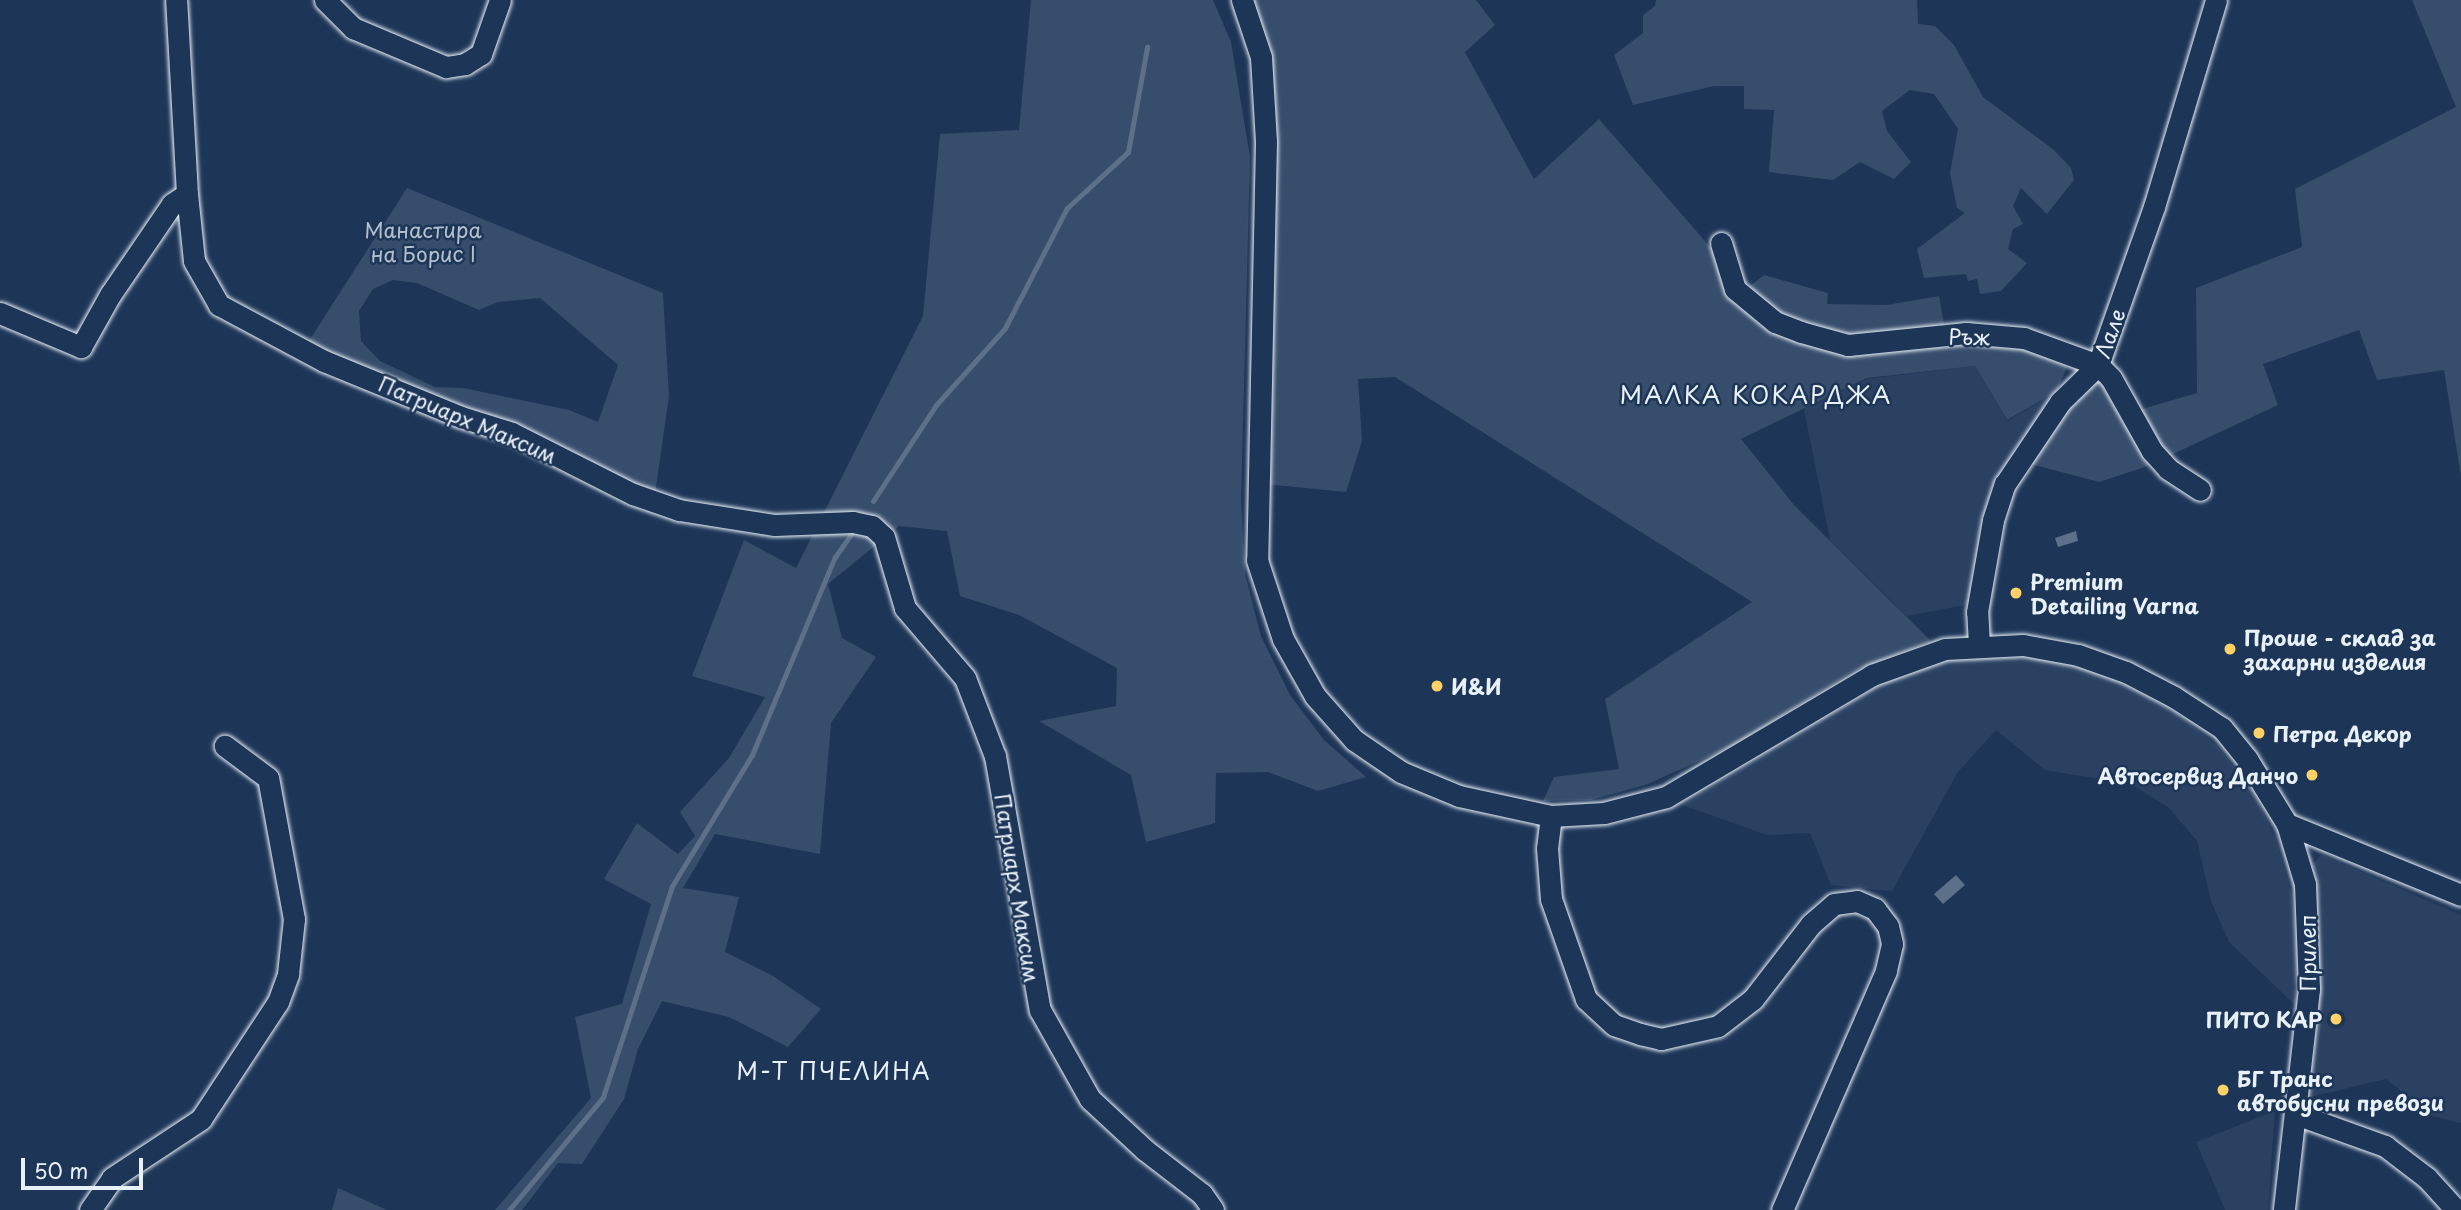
<!DOCTYPE html>
<meta charset="utf-8">
<style>
body{margin:0}
#map{position:relative;width:2461px;height:1210px;overflow:hidden;background:#1d3557;font-family:"Playpen Sans",sans-serif}
div>[style]{position:absolute}
.built>*{inset:0;background:#2a4162}
.green>*{inset:0;background:#374d6c}
.water>*{inset:0;background:#5d7089}
.stream>*{height:5px;margin:-2.5px;padding:0 2.5px;transform-origin:2.5px;border-radius:2.5px;background:#5d7089}
.roads{filter:drop-shadow(0 0 2px #e8f1f8) drop-shadow(0 0 2px #e8f1f8)}
.minor>*{height:21px;margin:-10.5px;padding:0 10.5px;transform-origin:10.5px;border-radius:10.5px;background:#1d3557}
.dots>*{width:19px;height:19px;translate:-50% -50%;box-sizing:border-box;border:4px solid #1d3557;border-radius:50%}
span{translate:-50% -50%;white-space:nowrap;text-align:center;line-height:1.15;-webkit-text-stroke:5px #1d3557;paint-order:stroke}
.park-label{font-size:21px;color:#b3c0ce}
.street-label{font-size:21px;color:#e8f1f8}
.poi-label{font-size:21px;color:#e8f1f8;font-weight:700}
.left{translate:0 -50%;text-align:left}
.right{translate:-100% -50%;text-align:right}
.neighbourhood-label{font-size:23px;color:#e8f1f8;letter-spacing:2px}
.quarter-label{font-size:24px;color:#e8f1f8;letter-spacing:2px}
.scale{position:absolute;left:21px;top:1158px;width:122px;height:32px;box-sizing:border-box;border:4px solid #e8f1f8;border-top:0;padding-left:9px;font-size:21px;line-height:24px;white-space:nowrap;color:#e8f1f8;-webkit-text-stroke:5px #1d3557;paint-order:stroke}
</style>
<div id="map">
<div class="built">
<div style="clip-path:polygon(1975px 366px,2007px 421px,2055px 393px,1992px 488px,1971px 604px,1907px 616px,1830px 540px,1804px 409px,1867px 379px)"></div>
<div style="clip-path:polygon(1995px 652px,2055px 658px,2108px 676px,2167px 706px,2216px 745px,2254px 792px,2276px 841px,2291px 893px,2297px 949px,2295px 1005px,2229px 942px,2211px 901px,2197px 841px,2168px 807px,2131px 784px,2045px 770px,1996px 730px,1958px 772px,1892px 891px,1831px 885px,1810px 833px,1767px 835px,1682px 805px,1893px 677px,1946px 659px)"></div>
<div style="clip-path:polygon(2321px 855px,2461px 915px,2461px 1123px,2432px 1116px,2386px 1079px,2306px 1098px,2309px 868px)"></div>
<div style="clip-path:polygon(2275px 1111px,2268px 1210px,2225px 1210px,2196px 1142px)"></div>
</div>
<div class="green">
<div style="clip-path:polygon(1031px 0,1213px 0,1231px 42px,1250px 157px,1241px 501px,1245px 574px,1261px 636px,1290px 695px,1324px 740px,1366px 777px,1318px 791px,1268px 772px,1216px 773px,1215px 823px,1146px 842px,1131px 775px,1039px 721px,1116px 706px,1117px 668px,1019px 615px,960px 596px,947px 531px,899px 526px,828px 584px,842px 638px,876px 657px,831px 723px,820px 854px,715px 834px,683px 888px,739px 897px,725px 952px,773px 976px,821px 1009px,788px 1047px,729px 1017px,662px 1001px,638px 1049px,624px 1099px,582px 1164px,558px 1163px,522px 1210px,495px 1210px,591px 1098px,575px 1017px,622px 1004px,651px 904px,604px 879px,637px 823px,678px 854px,695px 836px,680px 812px,729px 758px,765px 697px,692px 676px,744px 540px,796px 568px,923px 316px,940px 134px,1019px 130px)"></div>
<div style="clip-path:polygon(1250px 0,1476px 0,1495px 25px,1465px 52px,1534px 179px,1599px 119px,1724px 263px,1728px 294px,1850px 353px,1970px 345px,2030px 350px,2067px 367px,2056px 392px,2007px 420px,1975px 366px,1867px 378px,1741px 439px,1794px 505px,1931px 641px,1853px 671px,1734px 745px,1648px 784px,1591px 800px,1543px 801px,1554px 777px,1619px 769px,1605px 699px,1752px 602px,1395px 377px,1358px 379px,1362px 441px,1346px 492px,1264px 484px,1274px 76px)"></div>
<div style="clip-path:polygon(1656px 0,1917px 0,1918px 24px,1935px 26px,1954px 45px,1983px 97px,2054px 150px,2071px 168px,2074px 180px,2047px 214px,2021px 188px,2013px 206px,2023px 224px,2013px 229px,2008px 249px,2027px 263px,2001px 291px,1980px 294px,1977px 279px,1968px 281px,1966px 274px,1924px 278px,1917px 249px,1965px 213px,1957px 208px,1950px 173px,1958px 129px,1934px 94px,1910px 90px,1882px 111px,1887px 131px,1911px 162px,1894px 179px,1860px 162px,1833px 180px,1769px 172px,1774px 110px,1744px 109px,1744px 86px,1714px 86px,1633px 105px,1614px 55px,1643px 33px,1643px 15px,1655px 6px)"></div>
<div style="clip-path:polygon(2412px 0,2461px 0,2461px 476px,2444px 370px,2377px 380px,2359px 330px,2263px 364px,2278px 405px,2145px 467px,2099px 482px,2031px 464px,2062px 410px,2101px 378px,2122px 415px,2197px 393px,2196px 288px,2302px 247px,2295px 189px,2456px 107px)"></div>
<div style="clip-path:polygon(evenodd,407px 188px,663px 293px,669px 396px,654px 501px,305px 347px,407px 188px,393px 280px,417px 283px,479px 310px,498px 302px,540px 298px,618px 365px,598px 422px,569px 410px,463px 388px,435px 387px,380px 361px,361px 341px,359px 311px,373px 289px,393px 280px)"></div>
<div style="clip-path:polygon(1764px 275px,1828px 293px,1827px 304px,1887px 305px,1939px 296px,1946px 335px,1890px 339px,1801px 332px,1740px 294px)"></div>
<div style="clip-path:polygon(338px 1188px,387px 1210px,332px 1210px)"></div>
</div>
<div class="water">
<div style="clip-path:polygon(2076px 531px,2078px 541px,2058px 547px,2055px 538px)"></div>
<div style="clip-path:polygon(1956px 875px,1965px 885px,1943px 904px,1934px 894px)"></div>
</div>
<div class="stream">
<div style="left:873px;top:501px;width:115px;rotate:-56.7deg"></div>
<div style="left:936px;top:405px;width:103px;rotate:-48.1deg"></div>
<div style="left:1005px;top:328px;width:135px;rotate:-62.7deg"></div>
<div style="left:1067px;top:208px;width:83px;rotate:-42.6deg"></div>
<div style="left:1128px;top:152px;width:107px;rotate:-79.7deg"></div>
<div style="left:509px;top:1210px;width:147px;rotate:-50.2deg"></div>
<div style="left:603px;top:1097px;width:222px;rotate:-71.9deg"></div>
<div style="left:672px;top:886px;width:153px;rotate:-58.6deg"></div>
<div style="left:752px;top:755px;width:215px;rotate:-67.3deg"></div>
<div style="left:835px;top:557px;width:28px;rotate:-55deg"></div>
</div>
<div class="roads">
<div class="minor">
<div style="left:325px;top:0;width:40px;rotate:45deg"></div>
<div style="left:353px;top:28px;width:101px;rotate:22.8deg"></div>
<div style="left:446px;top:67px;width:19px;rotate:-9deg"></div>
<div style="left:465px;top:64px;width:19px;rotate:-32deg"></div>
<div style="left:481px;top:54px;width:57px;rotate:-70.6deg"></div>
<div style="left:1242px;top:0;width:60px;rotate:71.6deg"></div>
<div style="left:1261px;top:57px;width:85px;rotate:86.6deg"></div>
<div style="left:1266px;top:142px;width:418px;rotate:91.2deg"></div>
<div style="left:1257px;top:560px;width:83px;rotate:71.8deg"></div>
<div style="left:1283px;top:639px;width:65px;rotate:60.7deg"></div>
<div style="left:1315px;top:696px;width:59px;rotate:48.4deg"></div>
<div style="left:1354px;top:740px;width:57px;rotate:34.2deg"></div>
<div style="left:1401px;top:772px;width:63px;rotate:22.5deg"></div>
<div style="left:1459px;top:796px;width:94px;rotate:12.3deg"></div>
<div style="left:1551px;top:816px;width:53px;rotate:-3.2deg"></div>
<div style="left:1604px;top:813px;width:64px;rotate:-14.5deg"></div>
<div style="left:1666px;top:797px;width:239px;rotate:-30.6deg"></div>
<div style="left:1872px;top:675px;width:77px;rotate:-19.6deg"></div>
<div style="left:1945px;top:649px;width:78px;rotate:-2.9deg"></div>
<div style="left:2023px;top:645px;width:56px;rotate:10.3deg"></div>
<div style="left:2078px;top:655px;width:51px;rotate:19.5deg"></div>
<div style="left:2126px;top:672px;width:54px;rotate:27.5deg"></div>
<div style="left:2174px;top:697px;width:57px;rotate:32.9deg"></div>
<div style="left:2222px;top:728px;width:40px;rotate:51deg"></div>
<div style="left:2247px;top:759px;width:76px;rotate:58.4deg"></div>
<div style="left:2287px;top:824px;width:63px;rotate:73.3deg"></div>
<div style="left:2305px;top:884px;width:105px;rotate:87.8deg"></div>
<div style="left:2309px;top:989px;width:222px;rotate:96.5deg"></div>
<div style="left:187px;top:194px;width:67px;rotate:84deg"></div>
<div style="left:194px;top:261px;width:51px;rotate:60.4deg"></div>
<div style="left:219px;top:305px;width:119px;rotate:28.1deg"></div>
<div style="left:324px;top:361px;width:148px;rotate:22.2deg"></div>
<div style="left:461px;top:417px;width:53px;rotate:17.4deg"></div>
<div style="left:512px;top:433px;width:136px;rotate:26.8deg"></div>
<div style="left:633px;top:494px;width:49px;rotate:19.2deg"></div>
<div style="left:679px;top:510px;width:97px;rotate:8.9deg"></div>
<div style="left:775px;top:525px;width:78px;rotate:-2.2deg"></div>
<div style="left:853px;top:522px;width:19px;rotate:12deg"></div>
<div style="left:872px;top:526px;width:16px;rotate:43deg"></div>
<div style="left:884px;top:537px;width:74px;rotate:73.5deg"></div>
<div style="left:905px;top:608px;width:92px;rotate:49.4deg"></div>
<div style="left:965px;top:678px;width:84px;rotate:69deg"></div>
<div style="left:995px;top:756px;width:258px;rotate:80deg"></div>
<div style="left:1040px;top:1010px;width:102px;rotate:60.7deg"></div>
<div style="left:1090px;top:1099px;width:75px;rotate:42.8deg"></div>
<div style="left:1145px;top:1150px;width:72px;rotate:37.7deg"></div>
<div style="left:1202px;top:1194px;width:19px;rotate:55deg"></div>
<div style="left:1721px;top:243px;width:48px;rotate:73.1deg"></div>
<div style="left:1735px;top:289px;width:52px;rotate:39.5deg"></div>
<div style="left:1775px;top:322px;width:28px;rotate:21deg"></div>
<div style="left:1801px;top:332px;width:49px;rotate:15.5deg"></div>
<div style="left:1848px;top:345px;width:119px;rotate:-5.8deg"></div>
<div style="left:1966px;top:333px;width:58px;rotate:4.9deg"></div>
<div style="left:2024px;top:338px;width:79px;rotate:20deg"></div>
<div style="left:2098px;top:365px;width:18px;rotate:45deg"></div>
<div style="left:2111px;top:378px;width:84px;rotate:60.7deg"></div>
<div style="left:2152px;top:451px;width:24px;rotate:48deg"></div>
<div style="left:2168px;top:469px;width:38px;rotate:33deg"></div>
<div style="left:0;top:313px;width:88px;rotate:22.8deg"></div>
<div style="left:81px;top:347px;width:60px;rotate:-60.9deg"></div>
<div style="left:110px;top:295px;width:110px;rotate:-55.7deg"></div>
<div style="left:172px;top:204px;width:18px;rotate:-34deg"></div>
<div style="left:187px;top:194px;width:194px;rotate:-93.2deg"></div>
<div style="left:1979px;top:645px;width:33px;rotate:-93deg"></div>
<div style="left:1977px;top:612px;width:93px;rotate:-80.1deg"></div>
<div style="left:1993px;top:520px;width:38px;rotate:-72deg"></div>
<div style="left:2005px;top:484px;width:99px;rotate:-56.1deg"></div>
<div style="left:2060px;top:402px;width:53px;rotate:-44.2deg"></div>
<div style="left:2098px;top:365px;width:168px;rotate:-70.5deg"></div>
<div style="left:2154px;top:207px;width:216px;rotate:-73.3deg"></div>
<div style="left:1551px;top:816px;width:32px;rotate:97deg"></div>
<div style="left:1547px;top:848px;width:51px;rotate:85.5deg"></div>
<div style="left:1551px;top:899px;width:106px;rotate:70.7deg"></div>
<div style="left:1586px;top:999px;width:38px;rotate:43deg"></div>
<div style="left:1614px;top:1025px;width:28px;rotate:19deg"></div>
<div style="left:1640px;top:1034px;width:22px;rotate:13deg"></div>
<div style="left:1661px;top:1039px;width:58px;rotate:-12.8deg"></div>
<div style="left:1718px;top:1026px;width:44px;rotate:-37.6deg"></div>
<div style="left:1753px;top:999px;width:95px;rotate:-52.3deg"></div>
<div style="left:1811px;top:924px;width:30px;rotate:-41deg"></div>
<div style="left:1834px;top:904px;width:23px;rotate:-7deg"></div>
<div style="left:1857px;top:901px;width:20px;rotate:24deg"></div>
<div style="left:1875px;top:909px;width:21px;rotate:53deg"></div>
<div style="left:1888px;top:926px;width:18px;rotate:77deg"></div>
<div style="left:1892px;top:944px;width:28px;rotate:103deg"></div>
<div style="left:1886px;top:971px;width:261px;rotate:113.5deg"></div>
<div style="left:2287px;top:824px;width:188px;rotate:22.2deg"></div>
<div style="left:2296px;top:1114px;width:95px;rotate:19.8deg"></div>
<div style="left:2385px;top:1146px;width:53px;rotate:37.3deg"></div>
<div style="left:2427px;top:1178px;width:43px;rotate:47.8deg"></div>
<div style="left:90px;top:1210px;width:39px;rotate:-55deg"></div>
<div style="left:112px;top:1178px;width:107px;rotate:-33.5deg"></div>
<div style="left:201px;top:1119px;width:140px;rotate:-56.7deg"></div>
<div style="left:278px;top:1002px;width:30px;rotate:-70deg"></div>
<div style="left:288px;top:974px;width:55px;rotate:-83.8deg"></div>
<div style="left:294px;top:919px;width:143px;rotate:-100.4deg"></div>
<div style="left:268px;top:778px;width:54px;rotate:-143.3deg"></div>
</div>
</div>
<div class="dots">
<div style="left:2016px;top:593px;background:#ffd166"></div>
<div style="left:2230px;top:649px;background:#ffd166"></div>
<div style="left:1437px;top:686px;background:#ffd166"></div>
<div style="left:2259px;top:733px;background:#ffd166"></div>
<div style="left:2312px;top:775px;background:#ffd166"></div>
<div style="left:2336px;top:1019px;background:#ffd166"></div>
<div style="left:2223px;top:1090px;background:#ffd166"></div>
</div>
<div class="park-label">
<span style="left:423px;top:241px">Манастира<br>на Борис І</span>
</div>
<div class="street-label">
<span style="left:2109px;top:333px;rotate:-70deg">Лале</span>
<span style="left:1969px;top:336px;rotate:1deg">Ръж</span>
<span style="left:468px;top:419px;rotate:23deg">Патриарх Максим</span>
<span style="left:1018px;top:888px;rotate:81deg">Патриарх Максим</span>
<span style="left:2307px;top:953px;rotate:-90deg">Прилеп</span>
</div>
<div class="poi-label">
<span class="left" style="left:2030px;top:593px">Premium<br>Detailing Varna</span>
<span class="left" style="left:2244px;top:649px">Проше - склад за<br>захарни изделия</span>
<span class="left" style="left:1451px;top:686px">И&amp;И</span>
<span class="left" style="left:2273px;top:733px">Петра Декор</span>
<span class="right" style="left:2298px;top:775px">Автосервиз Данчо</span>
<span class="right" style="left:2322px;top:1019px">ПИТО КАР</span>
<span class="left" style="left:2237px;top:1090px">БГ Транс<br>автобусни превози</span>
</div>
<div class="neighbourhood-label">
<span style="left:834px;top:1071px">М-Т ПЧЕЛИНА</span>
</div>
<div class="quarter-label">
<span style="left:1756px;top:395px">МАЛКА КОКАРДЖА</span>
</div>
<div class="scale">50 m</div>
</div>
